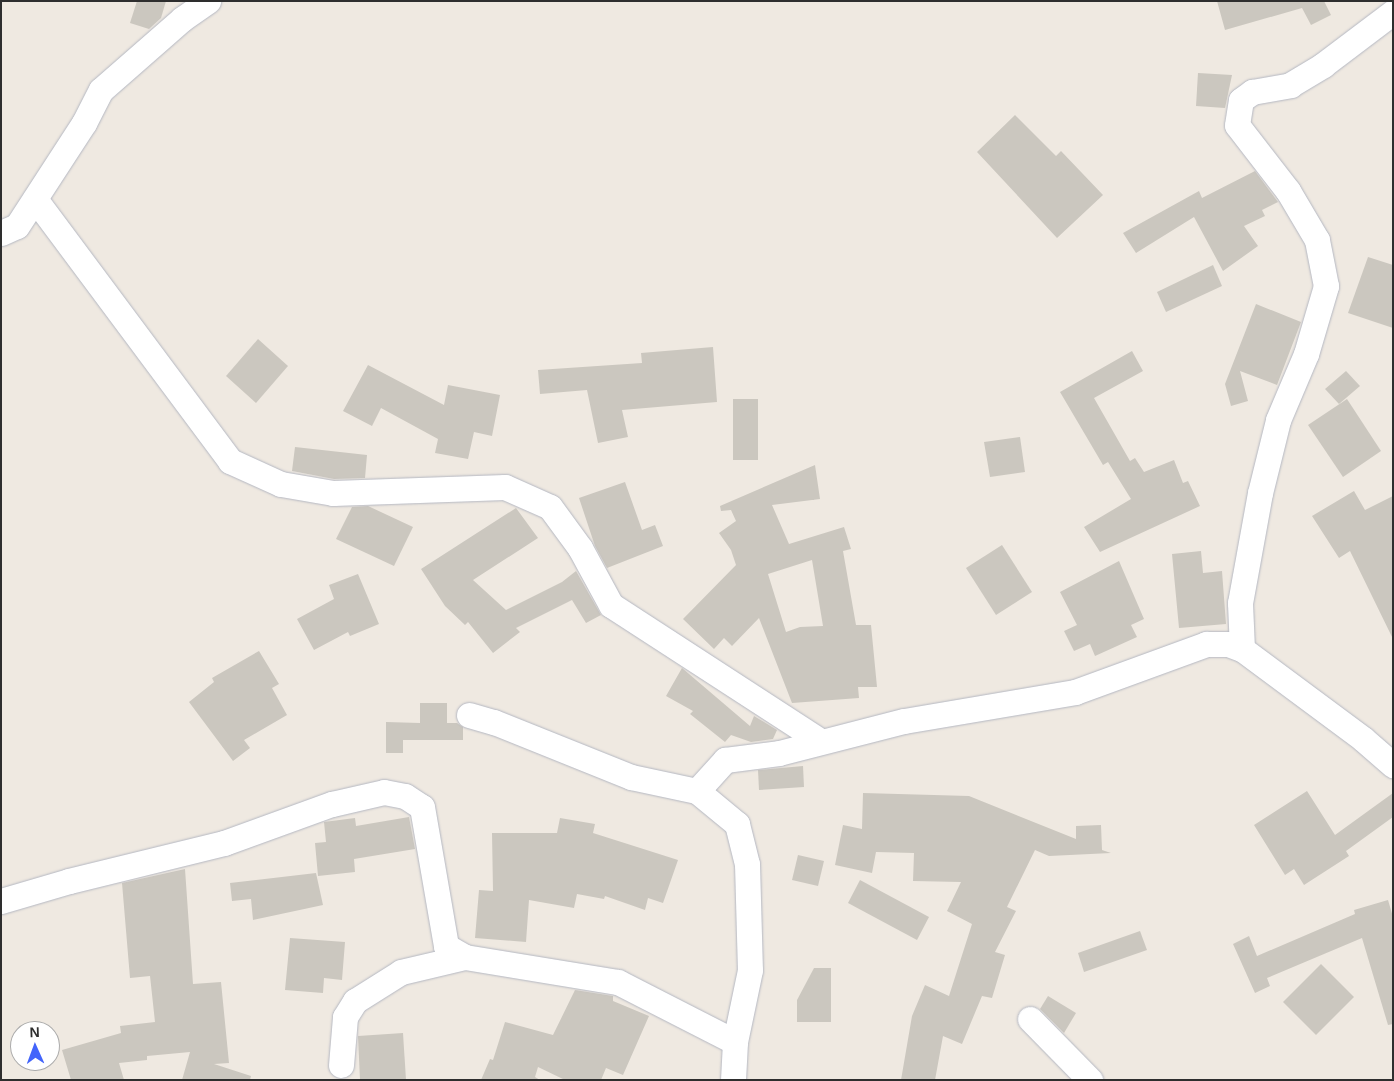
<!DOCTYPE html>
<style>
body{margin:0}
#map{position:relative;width:1394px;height:1081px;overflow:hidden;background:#efe9e1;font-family:Helvetica,sans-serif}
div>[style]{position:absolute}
.building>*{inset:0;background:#cbc7bf}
.roads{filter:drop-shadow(0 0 1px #b4b7c1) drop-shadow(0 0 1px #b4b7c1)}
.minor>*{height:25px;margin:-12.5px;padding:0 12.5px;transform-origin:12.5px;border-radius:12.5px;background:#fff}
span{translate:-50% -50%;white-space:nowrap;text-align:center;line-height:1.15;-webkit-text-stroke:4px #fff;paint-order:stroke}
.frame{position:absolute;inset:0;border:2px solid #2e2e2e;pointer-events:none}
.north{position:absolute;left:10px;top:1021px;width:50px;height:50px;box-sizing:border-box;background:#fff;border:1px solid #ababab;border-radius:50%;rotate:358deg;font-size:14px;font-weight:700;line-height:20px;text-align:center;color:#2e2e2e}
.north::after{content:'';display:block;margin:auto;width:18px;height:22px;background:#4264fb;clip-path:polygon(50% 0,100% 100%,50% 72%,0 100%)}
</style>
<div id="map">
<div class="building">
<div style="clip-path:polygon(137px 1px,166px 1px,161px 18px,149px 29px,130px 23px)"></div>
<div style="clip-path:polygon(1217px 1px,1324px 1px,1331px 15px,1311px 25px,1302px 8px,1225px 30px)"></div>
<div style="clip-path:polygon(1198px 73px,1232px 75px,1225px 108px,1196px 106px)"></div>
<div style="clip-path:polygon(1015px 115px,1056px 156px,1061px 151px,1103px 195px,1057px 238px,977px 152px)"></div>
<div style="clip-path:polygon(1255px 171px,1278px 202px,1262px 210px,1265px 216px,1244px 226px,1258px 246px,1223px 271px,1194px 217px,1136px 253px,1123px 233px,1199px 191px,1202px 198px)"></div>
<div style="clip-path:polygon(1368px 257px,1393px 265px,1393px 328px,1348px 313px)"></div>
<div style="clip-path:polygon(1213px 265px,1222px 286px,1166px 312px,1157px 292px)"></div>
<div style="clip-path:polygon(1256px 304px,1301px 322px,1277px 385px,1240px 371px,1248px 401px,1231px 406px,1225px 384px)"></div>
<div style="clip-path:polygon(258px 339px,288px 366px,256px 403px,226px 376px)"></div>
<div style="clip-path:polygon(713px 347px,717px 402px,622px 410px,628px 437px,598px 443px,587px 390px,540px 394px,538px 370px,642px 363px,641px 353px)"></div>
<div style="clip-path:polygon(1132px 351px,1143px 371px,1094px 398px,1130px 461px,1135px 458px,1144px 472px,1174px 460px,1183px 483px,1188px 481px,1200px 506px,1100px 552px,1084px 527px,1131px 499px,1108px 462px,1103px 465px,1060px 392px)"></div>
<div style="clip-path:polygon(368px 365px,444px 405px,448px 385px,500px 395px,492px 436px,474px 432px,468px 459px,435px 453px,438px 439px,381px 408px,372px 426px,343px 411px)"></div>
<div style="clip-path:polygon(1346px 371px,1360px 386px,1339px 404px,1325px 389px)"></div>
<div style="clip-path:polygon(733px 399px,758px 399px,758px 460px,733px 460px)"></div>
<div style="clip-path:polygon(1347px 399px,1381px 451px,1343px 477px,1308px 425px)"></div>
<div style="clip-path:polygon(1020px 437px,1025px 472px,990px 477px,984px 442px)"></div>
<div style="clip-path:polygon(295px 447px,367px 455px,365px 478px,334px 479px,292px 471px)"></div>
<div style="clip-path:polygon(evenodd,815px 465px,820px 499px,772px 505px,789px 544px,844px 527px,851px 549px,843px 551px,856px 625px,871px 625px,877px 687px,858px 687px,859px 698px,792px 703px,759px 618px,732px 646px,724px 638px,714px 649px,683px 619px,736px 565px,731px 550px,719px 533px,736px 521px,731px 510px,721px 511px,720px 506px,815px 465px,812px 560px,823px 626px,800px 627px,786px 632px,768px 574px,812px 560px)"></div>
<div style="clip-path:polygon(625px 482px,642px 530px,655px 525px,663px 546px,607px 568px,595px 546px,579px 498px)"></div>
<div style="clip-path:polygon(1354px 491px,1365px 510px,1393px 496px,1393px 639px,1350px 551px,1339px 558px,1312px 516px)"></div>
<div style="clip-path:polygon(368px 506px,413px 527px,394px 566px,336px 539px,352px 507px)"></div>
<div style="clip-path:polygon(516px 508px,538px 538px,473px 580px,506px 610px,562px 582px,576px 571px,601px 615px,586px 623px,572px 600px,516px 628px,520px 632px,493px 653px,468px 622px,465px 625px,445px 606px,421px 569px)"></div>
<div style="clip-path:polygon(1002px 545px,1032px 592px,996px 615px,966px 568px)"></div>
<div style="clip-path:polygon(1201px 551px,1203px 573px,1222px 571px,1226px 624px,1179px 628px,1172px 554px)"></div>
<div style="clip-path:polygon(1119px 561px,1144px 619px,1131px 625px,1137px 637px,1095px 656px,1090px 644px,1074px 651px,1064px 631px,1077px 625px,1060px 592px)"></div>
<div style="clip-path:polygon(358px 574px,379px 624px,350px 636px,348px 632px,314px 650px,297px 619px,334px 599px,329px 585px)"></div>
<div style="clip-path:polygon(259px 651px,279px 684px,272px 688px,287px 715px,244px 740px,250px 748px,233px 761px,189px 702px,214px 682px,212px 678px)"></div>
<div style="clip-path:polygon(682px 668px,750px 726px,754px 716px,777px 730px,773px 739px,751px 742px,731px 735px,725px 742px,690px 714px,693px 711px,666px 696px)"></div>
<div style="clip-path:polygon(420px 703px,447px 703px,447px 723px,457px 723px,463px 727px,463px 740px,403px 740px,403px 753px,386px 753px,386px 722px,420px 723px)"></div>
<div style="clip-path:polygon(803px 766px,804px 787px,759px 790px,758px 770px)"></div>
<div style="clip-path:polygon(1307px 791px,1335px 835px,1393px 793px,1393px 817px,1346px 851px,1349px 856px,1304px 885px,1294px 869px,1285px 875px,1254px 825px)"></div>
<div style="clip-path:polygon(863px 793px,969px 796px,1076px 839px,1076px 826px,1101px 825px,1102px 850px,1111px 853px,1049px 856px,1035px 850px,1007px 907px,1016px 911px,995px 952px,1005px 955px,992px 998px,982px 996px,962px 1044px,943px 1036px,935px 1080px,901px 1080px,912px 1016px,925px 985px,949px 996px,972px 924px,947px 911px,961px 882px,913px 881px,914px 853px,876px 852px,872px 873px,835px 865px,843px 825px,862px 829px)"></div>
<div style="clip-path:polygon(409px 817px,415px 849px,354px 859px,355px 872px,318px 876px,315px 843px,326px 842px,324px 822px,355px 818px,356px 826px)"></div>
<div style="clip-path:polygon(560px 818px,595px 824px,593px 833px,678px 860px,663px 903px,648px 898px,645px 910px,605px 896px,604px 899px,577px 894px,574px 908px,529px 900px,526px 942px,475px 938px,479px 890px,493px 891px,492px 833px,557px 833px)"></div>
<div style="clip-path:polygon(798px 855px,824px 861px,818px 886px,792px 880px)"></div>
<div style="clip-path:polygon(185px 869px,193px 984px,221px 982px,229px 1063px,214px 1064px,251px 1076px,250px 1080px,182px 1080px,190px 1052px,147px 1056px,147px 1060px,119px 1063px,124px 1080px,71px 1080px,62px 1050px,121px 1033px,120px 1026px,155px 1022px,150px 976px,130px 978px,122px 883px)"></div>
<div style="clip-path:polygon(316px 873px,323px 905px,253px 920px,251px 899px,232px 901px,230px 883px)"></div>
<div style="clip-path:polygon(860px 880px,929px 917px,917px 940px,848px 903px)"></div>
<div style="clip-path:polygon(1388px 900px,1393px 917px,1393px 1024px,1388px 1025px,1362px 938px,1267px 978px,1270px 986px,1255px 993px,1233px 944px,1249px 936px,1257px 956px,1355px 914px,1354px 910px)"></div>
<div style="clip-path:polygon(1140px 931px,1147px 950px,1084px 972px,1078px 953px)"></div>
<div style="clip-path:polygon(290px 938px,345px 942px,342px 980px,324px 978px,323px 993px,285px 990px)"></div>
<div style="clip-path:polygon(1321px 964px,1354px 997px,1316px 1035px,1283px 1002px)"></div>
<div style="clip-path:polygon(814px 968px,831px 968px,831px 1022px,797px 1022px,797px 1000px)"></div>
<div style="clip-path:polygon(575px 990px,613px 996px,613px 1001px,649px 1016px,623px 1075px,606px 1068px,601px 1080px,565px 1080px,538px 1067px,535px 1077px,540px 1080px,481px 1080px,490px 1059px,493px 1060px,505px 1022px,553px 1035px)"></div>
<div style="clip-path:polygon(1048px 996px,1076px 1013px,1064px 1033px,1040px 1009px)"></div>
<div style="clip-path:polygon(403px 1033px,406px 1080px,360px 1080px,358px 1036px)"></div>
</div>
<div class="roads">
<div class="minor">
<div style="left:35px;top:199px;width:327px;rotate:53.3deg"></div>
<div style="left:230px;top:461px;width:56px;rotate:24.3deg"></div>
<div style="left:281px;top:484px;width:53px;rotate:9.8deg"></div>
<div style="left:333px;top:493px;width:172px;rotate:-2deg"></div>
<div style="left:505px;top:487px;width:49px;rotate:24deg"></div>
<div style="left:550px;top:507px;width:51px;rotate:53.8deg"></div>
<div style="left:580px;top:548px;width:65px;rotate:61.5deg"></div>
<div style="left:611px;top:605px;width:248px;rotate:33deg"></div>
<div style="left:1px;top:233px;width:17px;rotate:-24deg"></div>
<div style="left:17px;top:226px;width:123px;rotate:-57deg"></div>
<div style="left:84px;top:123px;width:37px;rotate:-63deg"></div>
<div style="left:101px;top:90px;width:108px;rotate:-41.2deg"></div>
<div style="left:182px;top:19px;width:32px;rotate:-35deg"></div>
<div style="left:1242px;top:649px;width:46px;rotate:-92.5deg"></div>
<div style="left:1240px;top:603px;width:112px;rotate:-79.7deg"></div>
<div style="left:1260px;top:493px;width:75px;rotate:-76.1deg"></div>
<div style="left:1278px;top:420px;width:72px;rotate:-67deg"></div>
<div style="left:1306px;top:354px;width:71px;rotate:-73.6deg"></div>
<div style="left:1326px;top:286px;width:47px;rotate:-101.1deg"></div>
<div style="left:1317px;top:240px;width:57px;rotate:-120.6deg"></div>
<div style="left:1288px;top:191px;width:83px;rotate:-127.7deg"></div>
<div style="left:1237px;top:125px;width:25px;rotate:-81deg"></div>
<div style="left:1241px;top:100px;width:14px;rotate:-36deg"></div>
<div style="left:1252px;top:92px;width:39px;rotate:-10deg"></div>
<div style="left:1290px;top:85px;width:39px;rotate:-31deg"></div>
<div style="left:1323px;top:65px;width:88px;rotate:-37.1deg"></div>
<div style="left:469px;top:715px;width:26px;rotate:16deg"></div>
<div style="left:494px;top:722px;width:148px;rotate:21.9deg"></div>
<div style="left:631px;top:777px;width:67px;rotate:12deg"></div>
<div style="left:697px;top:791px;width:52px;rotate:39.5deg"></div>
<div style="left:737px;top:824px;width:41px;rotate:76deg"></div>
<div style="left:747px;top:864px;width:106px;rotate:88.4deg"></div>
<div style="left:750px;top:970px;width:74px;rotate:101.8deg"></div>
<div style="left:735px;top:1042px;width:38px;rotate:93deg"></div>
<div style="left:697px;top:791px;width:42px;rotate:-47.9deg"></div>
<div style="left:725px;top:760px;width:54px;rotate:-7.4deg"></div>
<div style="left:779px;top:753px;width:129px;rotate:-14.4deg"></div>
<div style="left:904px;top:721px;width:173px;rotate:-9.6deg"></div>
<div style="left:1075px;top:692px;width:140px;rotate:-20.1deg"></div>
<div style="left:1206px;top:644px;width:22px"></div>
<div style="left:1228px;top:644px;width:15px;rotate:20deg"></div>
<div style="left:1242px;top:649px;width:151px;rotate:36.6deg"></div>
<div style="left:1363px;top:739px;width:40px;rotate:41deg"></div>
<div style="left:1px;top:901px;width:71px;rotate:-16.4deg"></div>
<div style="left:69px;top:881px;width:160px;rotate:-13.8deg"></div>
<div style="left:224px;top:843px;width:115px;rotate:-19.9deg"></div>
<div style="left:332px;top:804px;width:53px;rotate:-13deg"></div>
<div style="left:384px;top:792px;width:21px;rotate:11deg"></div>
<div style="left:405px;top:796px;width:20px;rotate:33deg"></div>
<div style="left:422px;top:807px;width:141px;rotate:80.2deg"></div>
<div style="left:446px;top:946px;width:22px;rotate:30deg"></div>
<div style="left:465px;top:957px;width:155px;rotate:9.3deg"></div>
<div style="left:618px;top:982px;width:131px;rotate:27.1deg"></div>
<div style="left:1030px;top:1019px;width:86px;rotate:45.5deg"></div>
<div style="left:341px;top:1065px;width:48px;rotate:-85.2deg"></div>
<div style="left:345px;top:1017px;width:19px;rotate:-58deg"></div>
<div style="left:355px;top:1001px;width:54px;rotate:-32.2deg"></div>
<div style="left:401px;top:972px;width:66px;rotate:-13.2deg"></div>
</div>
</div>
<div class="frame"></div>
<div class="north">N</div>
</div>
